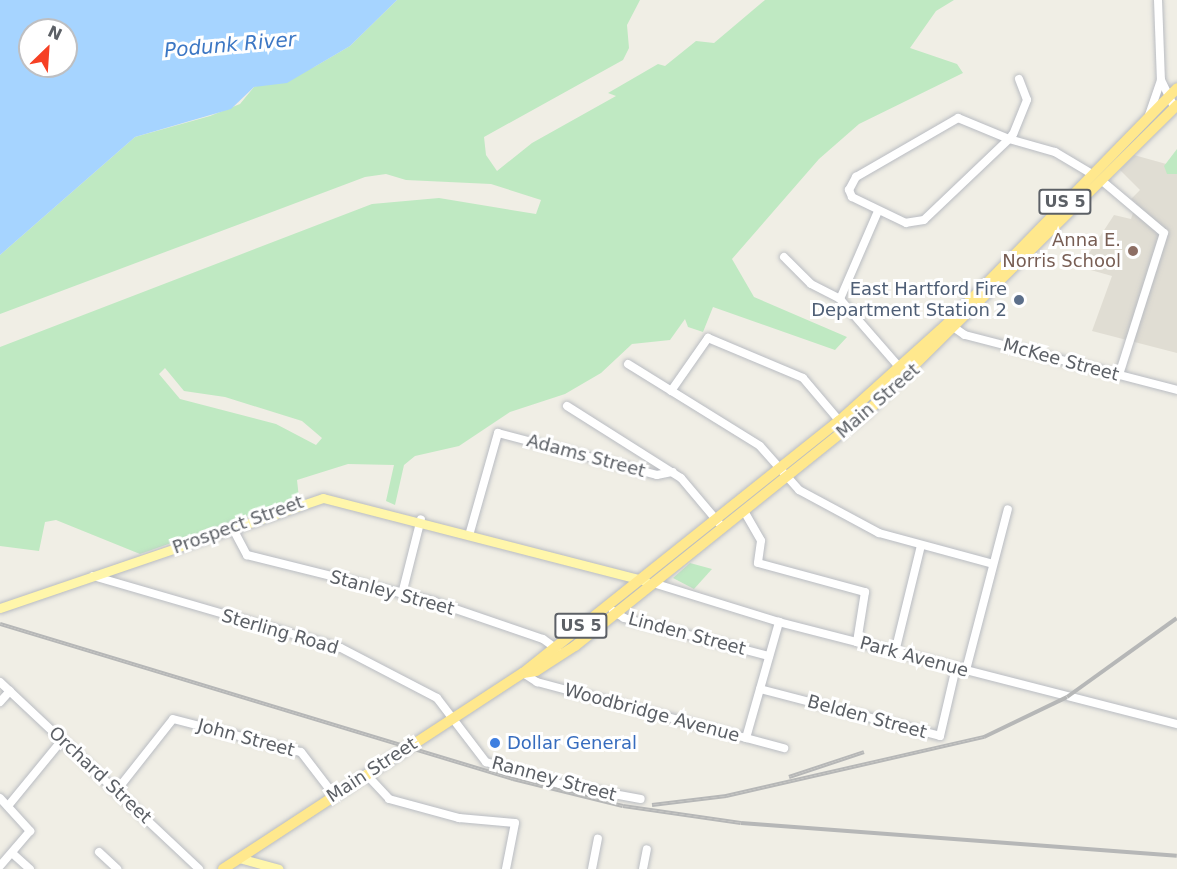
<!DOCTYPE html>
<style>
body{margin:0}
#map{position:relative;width:1177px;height:869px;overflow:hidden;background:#f0eee5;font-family:"DejaVu Sans",sans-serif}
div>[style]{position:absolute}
.education>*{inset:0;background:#e0ddd3}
.green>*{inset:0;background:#bfe9c2}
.water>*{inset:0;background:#a6d4ff}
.roads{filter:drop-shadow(0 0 2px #b9bcc2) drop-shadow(0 0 2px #b9bcc2)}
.minor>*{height:8px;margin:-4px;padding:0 4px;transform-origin:4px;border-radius:4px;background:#fff}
.major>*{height:9px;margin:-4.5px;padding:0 4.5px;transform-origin:4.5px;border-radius:4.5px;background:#fff6ab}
.highway>*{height:10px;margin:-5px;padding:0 5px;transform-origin:5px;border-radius:5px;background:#ffe88d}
.rail>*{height:4px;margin-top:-2px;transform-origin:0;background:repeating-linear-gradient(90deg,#fff 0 4.5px,#b6b7b7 0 9px);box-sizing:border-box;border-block:2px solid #b6b7b7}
.dots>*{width:16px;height:16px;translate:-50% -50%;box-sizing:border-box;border:3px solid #fff;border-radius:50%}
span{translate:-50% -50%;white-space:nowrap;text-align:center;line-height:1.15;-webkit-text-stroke:6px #fff;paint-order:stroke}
.shield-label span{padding:2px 4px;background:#fff;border:2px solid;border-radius:4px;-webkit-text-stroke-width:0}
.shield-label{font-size:16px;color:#5c6066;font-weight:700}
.education-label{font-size:18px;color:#785e54}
.right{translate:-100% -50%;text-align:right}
.service-label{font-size:18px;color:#4e5e75}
.street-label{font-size:18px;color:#5c6066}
.shop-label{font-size:18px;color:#366cbe}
.left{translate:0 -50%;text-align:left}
.water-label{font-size:20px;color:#3c77c4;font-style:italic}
.north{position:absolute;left:18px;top:18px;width:60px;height:60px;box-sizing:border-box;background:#fff;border:2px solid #bebfc2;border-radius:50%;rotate:25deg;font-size:16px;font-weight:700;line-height:24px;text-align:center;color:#5c6066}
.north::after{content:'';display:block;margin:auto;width:21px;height:27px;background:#f64024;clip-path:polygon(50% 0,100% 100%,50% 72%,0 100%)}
</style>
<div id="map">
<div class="education">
<div style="clip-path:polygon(1134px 155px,1177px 167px,1177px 353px,1092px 331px,1112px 276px,1080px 267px,1114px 215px,1131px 219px,1136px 203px,1131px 199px,1140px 190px,1120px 170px)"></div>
</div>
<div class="green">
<div style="clip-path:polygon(evenodd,397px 0,640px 0,627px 25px,629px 48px,623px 60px,484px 137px,486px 155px,497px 171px,532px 143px,616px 96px,608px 93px,658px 64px,665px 66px,696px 41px,714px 43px,765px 0,954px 0,936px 11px,910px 48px,957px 64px,963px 73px,859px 124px,819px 159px,732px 259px,754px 297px,847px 337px,835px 350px,713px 307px,703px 332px,688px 327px,685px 319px,670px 340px,632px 344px,601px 373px,565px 394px,510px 412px,459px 446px,415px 456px,404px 465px,395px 505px,386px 501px,394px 465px,348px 464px,297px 480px,299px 498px,140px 554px,56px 520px,45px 522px,39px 551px,0 546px,0 347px,372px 204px,439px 198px,536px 214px,541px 200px,491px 184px,406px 180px,386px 174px,365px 177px,0 314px,0 255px,135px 137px,210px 116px,240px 104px,254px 87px,314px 67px,350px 46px,397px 0,165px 368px,184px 391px,225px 397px,302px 421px,322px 438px,316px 445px,276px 424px,180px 399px,159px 374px,165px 368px)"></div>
<div style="clip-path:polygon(1177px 149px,1177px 174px,1167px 174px,1164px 166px)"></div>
<div style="clip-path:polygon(690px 563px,712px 569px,694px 589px,673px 578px)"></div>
</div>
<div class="water">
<div style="clip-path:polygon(evenodd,0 0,397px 0,350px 46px,287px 83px,254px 87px,231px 109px,135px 137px,0 255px,0 0,30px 30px,66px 30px,66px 66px,30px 66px,30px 30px)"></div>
</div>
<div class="roads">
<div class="minor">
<div style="left:1158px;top:0;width:80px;rotate:87.9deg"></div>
<div style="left:1161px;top:80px;width:30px;rotate:64deg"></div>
<div style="left:1019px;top:79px;width:22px;rotate:69deg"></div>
<div style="left:1027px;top:100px;width:37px;rotate:112deg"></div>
<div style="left:1013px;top:134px;width:6px;rotate:129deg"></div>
<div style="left:1009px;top:139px;width:117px;rotate:136.4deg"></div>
<div style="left:924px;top:220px;width:18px;rotate:171deg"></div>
<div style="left:906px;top:223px;width:60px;rotate:-154.3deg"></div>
<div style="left:852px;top:197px;width:8px;rotate:-113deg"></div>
<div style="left:849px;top:190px;width:15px;rotate:-62deg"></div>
<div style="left:856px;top:177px;width:118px;rotate:-30deg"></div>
<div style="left:958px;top:118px;width:55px;rotate:22.4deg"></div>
<div style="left:1009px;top:139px;width:48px;rotate:15.8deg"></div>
<div style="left:1055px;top:152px;width:43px;rotate:30.7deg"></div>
<div style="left:1149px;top:115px;width:37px;rotate:-71deg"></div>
<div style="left:1101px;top:180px;width:82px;rotate:40.1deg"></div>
<div style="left:1164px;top:233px;width:149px;rotate:107.6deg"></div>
<div style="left:784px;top:257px;width:38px;rotate:45deg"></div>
<div style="left:811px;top:284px;width:33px;rotate:27deg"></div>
<div style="left:840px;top:299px;width:91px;rotate:49deg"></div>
<div style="left:840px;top:299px;width:96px;rotate:-66.6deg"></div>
<div style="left:949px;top:324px;width:19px;rotate:35deg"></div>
<div style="left:965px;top:335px;width:219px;rotate:14.5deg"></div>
<div style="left:628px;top:364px;width:155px;rotate:31.8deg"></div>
<div style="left:760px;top:446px;width:59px;rotate:48.4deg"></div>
<div style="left:799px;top:490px;width:91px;rotate:28.3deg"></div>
<div style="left:879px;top:533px;width:118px;rotate:15.2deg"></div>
<div style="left:671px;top:391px;width:65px;rotate:-55.1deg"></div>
<div style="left:708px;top:338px;width:103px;rotate:22.8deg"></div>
<div style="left:803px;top:378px;width:60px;rotate:49.7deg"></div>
<div style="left:567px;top:406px;width:135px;rotate:32.3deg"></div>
<div style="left:681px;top:478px;width:59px;rotate:49.8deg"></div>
<div style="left:744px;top:511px;width:34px;rotate:60deg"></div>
<div style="left:761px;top:541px;width:22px;rotate:98deg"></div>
<div style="left:758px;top:563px;width:111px;rotate:15.2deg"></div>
<div style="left:865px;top:592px;width:51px;rotate:99.1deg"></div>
<div style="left:232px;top:527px;width:32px;rotate:62deg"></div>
<div style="left:247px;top:555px;width:194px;rotate:14deg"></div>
<div style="left:435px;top:602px;width:114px;rotate:18.9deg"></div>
<div style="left:543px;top:639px;width:17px;rotate:36deg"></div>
<div style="left:470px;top:532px;width:103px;rotate:-74.2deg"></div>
<div style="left:498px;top:433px;width:164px;rotate:14.8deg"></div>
<div style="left:657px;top:475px;width:16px;rotate:-11deg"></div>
<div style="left:93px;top:576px;width:258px;rotate:16.2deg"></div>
<div style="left:341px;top:648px;width:108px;rotate:27.5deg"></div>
<div style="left:437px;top:698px;width:81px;rotate:52.6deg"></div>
<div style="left:486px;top:762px;width:76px;rotate:16.8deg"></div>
<div style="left:559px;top:784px;width:83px;rotate:10.4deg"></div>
<div style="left:653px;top:583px;width:132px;rotate:17.2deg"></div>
<div style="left:779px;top:622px;width:411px;rotate:14.4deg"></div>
<div style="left:402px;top:594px;width:77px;rotate:-75.8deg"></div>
<div style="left:613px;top:611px;width:13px;rotate:32deg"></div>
<div style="left:624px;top:618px;width:150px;rotate:14.7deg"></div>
<div style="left:895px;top:652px;width:110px;rotate:-76.3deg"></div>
<div style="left:966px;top:670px;width:166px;rotate:-75.4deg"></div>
<div style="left:523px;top:673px;width:17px;rotate:33deg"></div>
<div style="left:537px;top:682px;width:256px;rotate:15deg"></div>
<div style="left:0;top:682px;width:273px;rotate:43.2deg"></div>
<div style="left:760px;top:689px;width:186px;rotate:14.6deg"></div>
<div style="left:940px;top:736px;width:71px;rotate:-76.9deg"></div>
<div style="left:0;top:702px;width:15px;rotate:-48deg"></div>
<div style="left:746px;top:738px;width:121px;rotate:-74.1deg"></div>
<div style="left:366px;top:774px;width:34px;rotate:47deg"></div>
<div style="left:389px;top:799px;width:73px;rotate:15.2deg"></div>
<div style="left:459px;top:818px;width:56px;rotate:5.1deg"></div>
<div style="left:515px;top:823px;width:47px;rotate:101.1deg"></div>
<div style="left:117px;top:790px;width:90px;rotate:-51.7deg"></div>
<div style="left:173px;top:719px;width:132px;rotate:14.5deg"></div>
<div style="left:301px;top:752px;width:54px;rotate:52.5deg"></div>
<div style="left:0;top:798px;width:45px;rotate:47.7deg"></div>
<div style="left:30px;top:831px;width:46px;rotate:130.6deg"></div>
<div style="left:8px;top:806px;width:85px;rotate:-50.7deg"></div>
<div style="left:99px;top:852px;width:25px;rotate:43deg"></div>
<div style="left:12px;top:853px;width:24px;rotate:42deg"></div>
<div style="left:592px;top:869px;width:31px;rotate:-79deg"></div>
<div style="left:643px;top:869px;width:20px;rotate:-79deg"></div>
</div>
<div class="major">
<div style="left:0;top:608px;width:341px;rotate:-18.8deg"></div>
<div style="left:323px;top:498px;width:333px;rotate:14.4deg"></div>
<div style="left:239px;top:858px;width:41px;rotate:15.4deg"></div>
</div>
<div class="highway">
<div style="left:523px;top:673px;width:13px;rotate:-9deg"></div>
<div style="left:536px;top:671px;width:46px;rotate:-32.7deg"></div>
<div style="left:575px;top:646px;width:374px;rotate:-38.7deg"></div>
<div style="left:867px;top:412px;width:436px;rotate:-44.7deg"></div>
<div style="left:223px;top:869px;width:358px;rotate:-33.2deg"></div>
<div style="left:523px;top:673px;width:404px;rotate:-38.6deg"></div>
<div style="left:839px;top:421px;width:147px;rotate:-42deg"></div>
<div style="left:948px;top:323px;width:328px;rotate:-45.7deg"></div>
</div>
</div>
<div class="rail">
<div style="left:0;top:624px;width:536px;rotate:16.81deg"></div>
<div style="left:513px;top:779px;width:113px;rotate:13.8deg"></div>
<div style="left:623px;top:806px;width:119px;rotate:8.2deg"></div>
<div style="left:741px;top:823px;width:437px;rotate:4.3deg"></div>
<div style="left:789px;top:777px;width:79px;rotate:-18.4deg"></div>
<div style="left:652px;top:805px;width:75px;rotate:-6.9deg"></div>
<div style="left:726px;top:796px;width:265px;rotate:-12.9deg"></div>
<div style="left:984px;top:737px;width:92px;rotate:-25.7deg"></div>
<div style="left:1067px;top:697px;width:135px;rotate:-35.7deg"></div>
</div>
<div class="dots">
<div style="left:1133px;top:251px;background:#8d6e63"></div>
<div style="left:1019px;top:300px;background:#5c6f8a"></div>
<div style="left:495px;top:743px;background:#3f7fe0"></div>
</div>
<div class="shield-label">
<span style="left:1065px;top:202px">US 5</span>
<span style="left:581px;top:626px">US 5</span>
</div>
<div class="education-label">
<span class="right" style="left:1121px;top:251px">Anna E.<br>Norris School</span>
</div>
<div class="service-label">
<span class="right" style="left:1007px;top:300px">East Hartford Fire<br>Department Station 2</span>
</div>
<div class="street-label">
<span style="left:1061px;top:360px;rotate:15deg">McKee Street</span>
<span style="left:878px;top:401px;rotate:-41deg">Main Street</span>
<span style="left:586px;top:456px;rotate:15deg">Adams Street</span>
<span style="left:238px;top:525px;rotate:-20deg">Prospect Street</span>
<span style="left:392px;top:593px;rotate:15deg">Stanley Street</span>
<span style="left:280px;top:632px;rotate:16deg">Sterling Road</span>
<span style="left:687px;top:634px;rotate:15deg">Linden Street</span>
<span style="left:914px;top:657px;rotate:15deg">Park Avenue</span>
<span style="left:652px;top:713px;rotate:15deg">Woodbridge Avenue</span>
<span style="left:867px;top:717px;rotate:15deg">Belden Street</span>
<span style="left:246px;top:738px;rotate:15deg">John Street</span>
<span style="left:372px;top:770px;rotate:-33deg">Main Street</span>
<span style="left:100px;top:775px;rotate:43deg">Orchard Street</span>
<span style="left:554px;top:779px;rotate:15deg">Ranney Street</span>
</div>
<div class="shop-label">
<span class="left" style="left:507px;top:743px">Dollar General</span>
</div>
<div class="water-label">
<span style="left:230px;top:45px;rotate:-5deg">Podunk River</span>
</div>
<div class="north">N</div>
</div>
